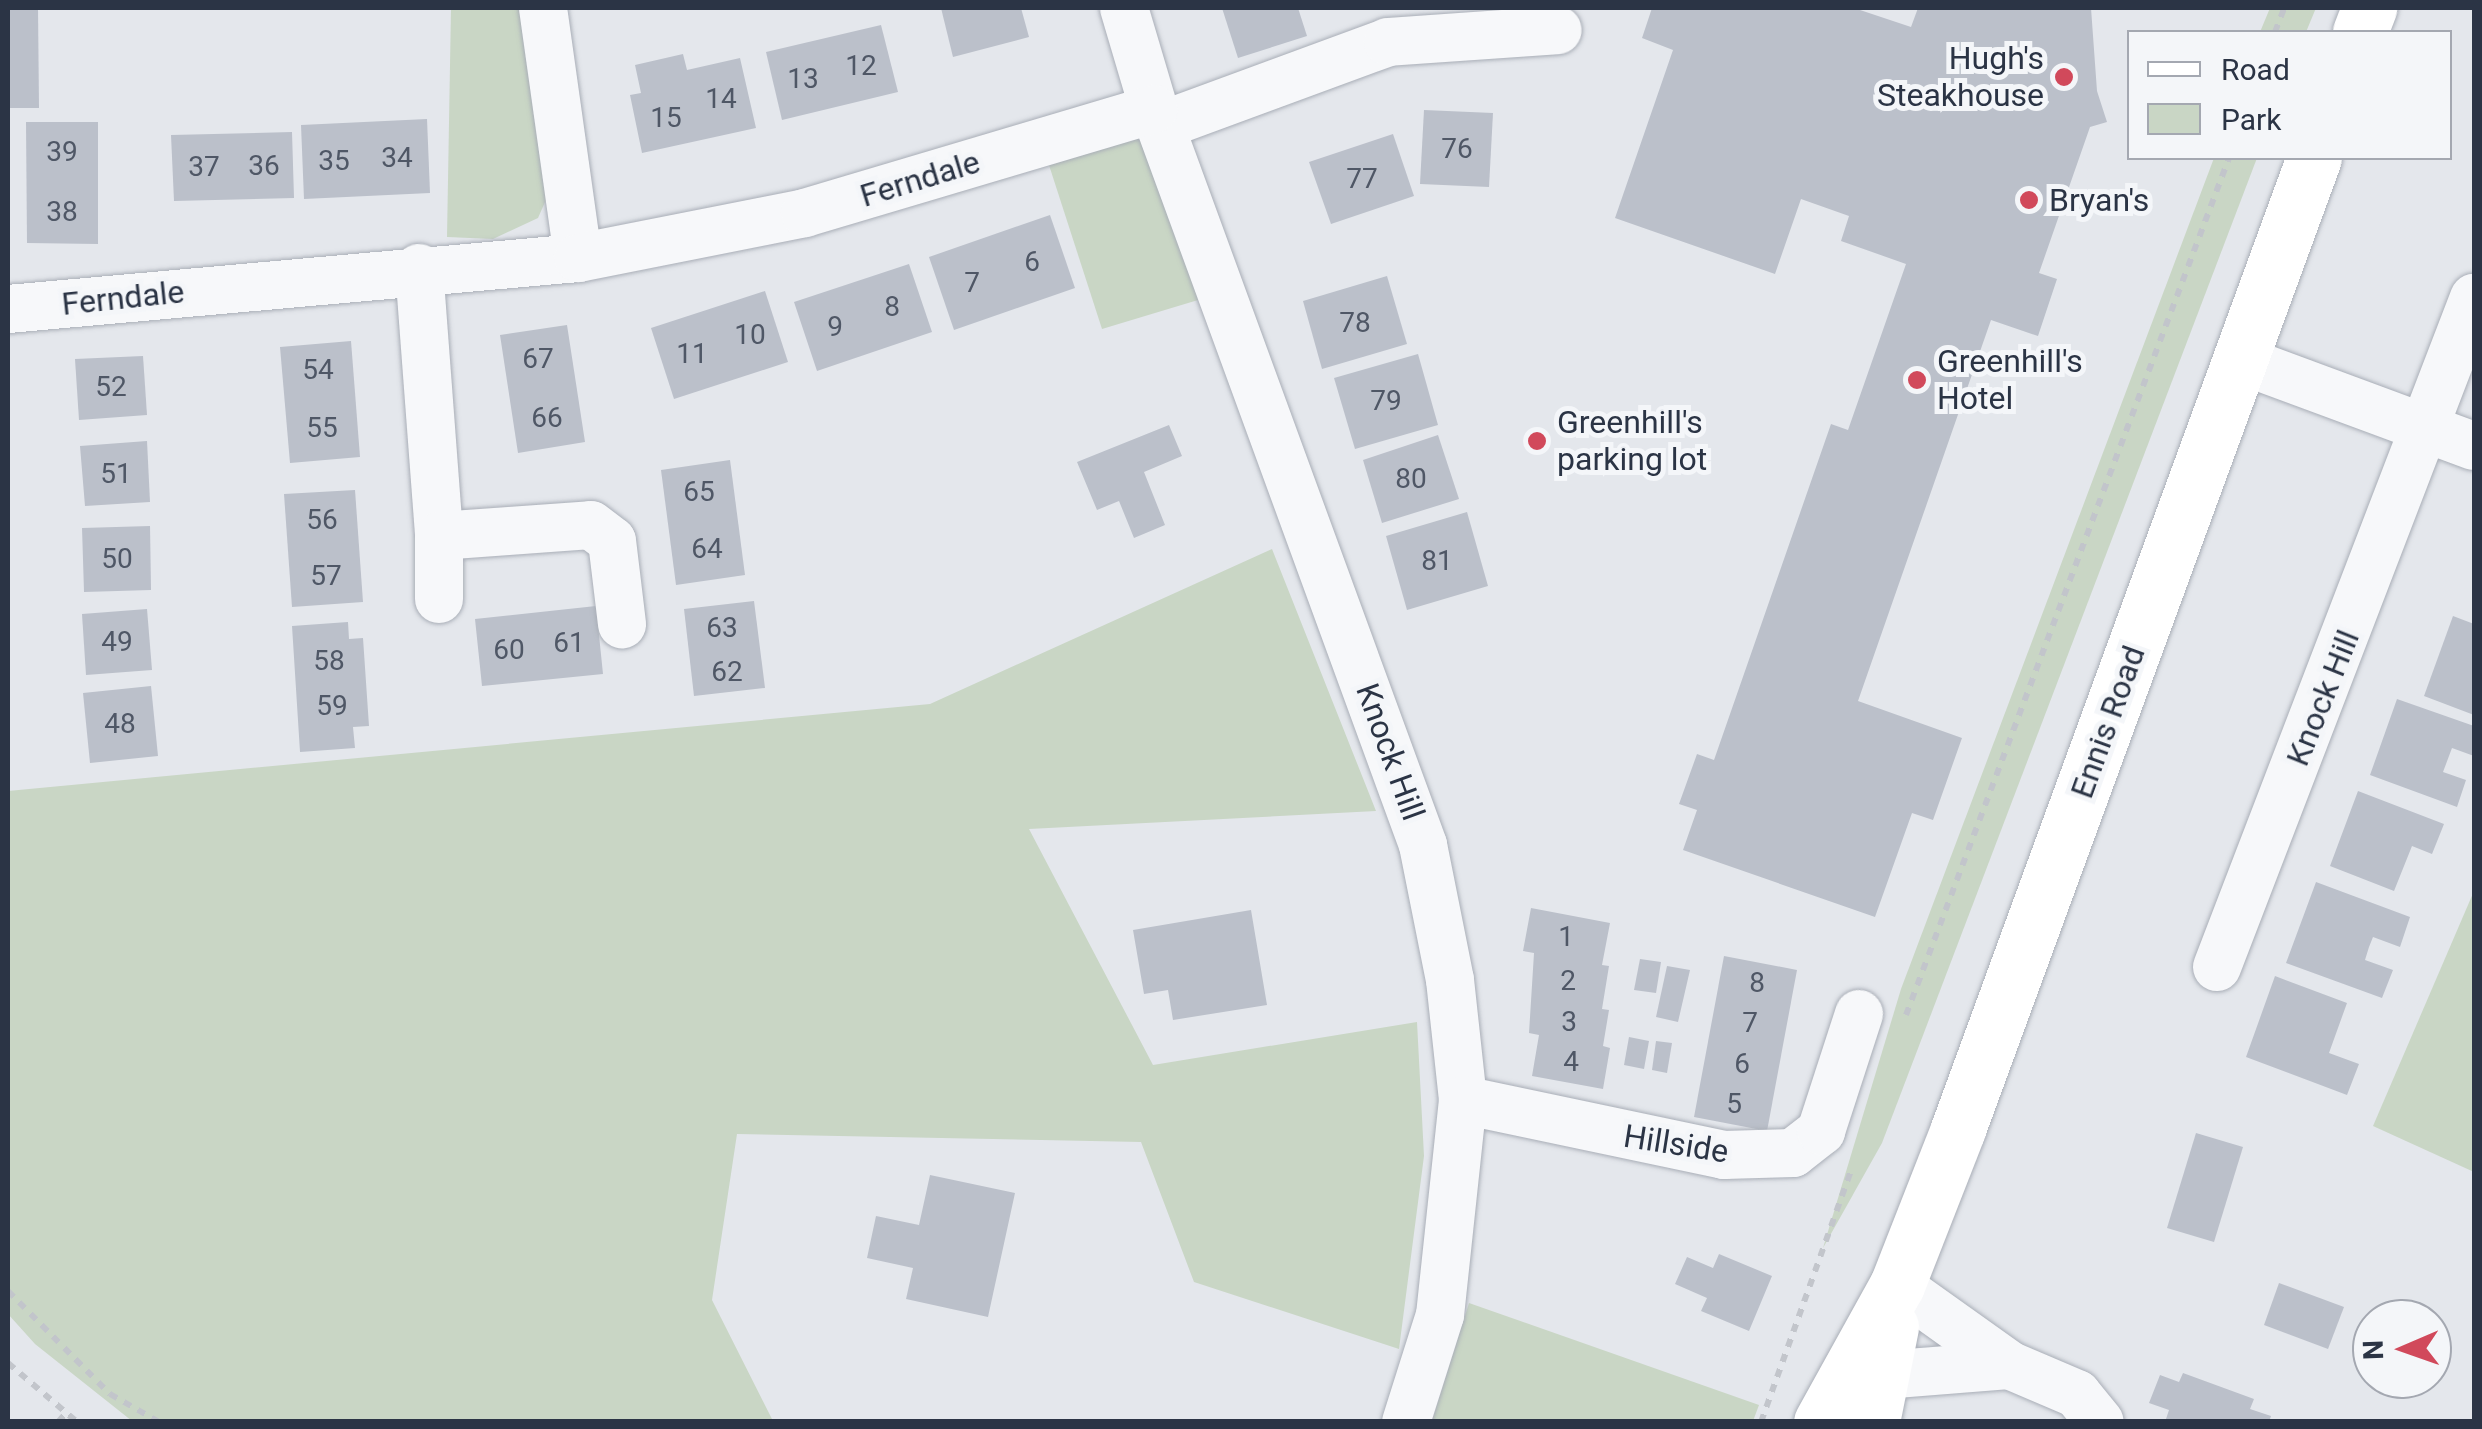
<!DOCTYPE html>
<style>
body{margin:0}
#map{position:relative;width:2482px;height:1429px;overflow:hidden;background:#e4e7ec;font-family:Roboto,sans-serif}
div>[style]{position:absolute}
.green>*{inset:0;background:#c9d6c5}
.building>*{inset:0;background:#bbc0ca}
.path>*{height:6px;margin-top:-3px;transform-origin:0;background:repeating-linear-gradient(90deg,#c2c5cb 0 8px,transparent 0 16px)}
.roads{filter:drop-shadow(0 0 2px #a9aeb7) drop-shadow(0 0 2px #a9aeb7)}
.minor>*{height:48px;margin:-24px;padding:0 24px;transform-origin:24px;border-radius:24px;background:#f7f8fa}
.secondary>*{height:55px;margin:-27.5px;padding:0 27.5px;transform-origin:27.5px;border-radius:27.5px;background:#fff}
.dots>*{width:28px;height:28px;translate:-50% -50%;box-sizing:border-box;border:5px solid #f4f6f9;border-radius:50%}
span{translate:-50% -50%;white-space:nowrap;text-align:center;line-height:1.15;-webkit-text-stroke:10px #f4f6f9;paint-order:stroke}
.number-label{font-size:28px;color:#4f5766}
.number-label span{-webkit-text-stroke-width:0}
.poi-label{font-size:32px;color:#2b3445}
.right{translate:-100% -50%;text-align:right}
.left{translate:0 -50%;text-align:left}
.street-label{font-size:32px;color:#2b3445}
.frame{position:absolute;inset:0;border:10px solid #2b3445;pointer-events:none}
.legend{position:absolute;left:2127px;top:30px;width:325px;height:130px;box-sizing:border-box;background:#f4f6f9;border:2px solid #a4a8b1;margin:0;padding:12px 18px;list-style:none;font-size:30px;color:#2b3445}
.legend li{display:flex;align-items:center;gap:20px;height:50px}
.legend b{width:50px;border:2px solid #a4a8b1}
.north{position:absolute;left:2352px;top:1299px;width:100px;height:100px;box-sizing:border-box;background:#f4f6f9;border:2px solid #a4a8b1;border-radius:50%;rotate:268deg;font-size:28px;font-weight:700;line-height:40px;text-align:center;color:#2b3445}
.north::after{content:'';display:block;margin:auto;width:35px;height:45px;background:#d1495b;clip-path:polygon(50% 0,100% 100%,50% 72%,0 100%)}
</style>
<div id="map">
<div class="green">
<div style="clip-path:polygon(451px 8px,524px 8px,553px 184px,538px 218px,493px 239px,447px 237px)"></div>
<div style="clip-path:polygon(2270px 8px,2316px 8px,2306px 32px,2260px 32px)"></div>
<div style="clip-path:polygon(1113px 133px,1149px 142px,1208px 297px,1102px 329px,1048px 162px)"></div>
<div style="clip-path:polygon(2214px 158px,2257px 158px,1882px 1143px,1823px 1248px,1901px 989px)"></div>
<div style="clip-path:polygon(1272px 549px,1376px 811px,1029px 829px,1153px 1065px,1417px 1022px,1424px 1156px,1399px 1349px,1194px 1282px,1141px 1142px,737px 1134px,712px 1300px,773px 1421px,132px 1421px,35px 1344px,8px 1314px,8px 791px,930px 704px)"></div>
<div style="clip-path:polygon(2474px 891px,2474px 1172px,2373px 1126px)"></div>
<div style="clip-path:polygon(1469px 1303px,1759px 1405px,1753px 1421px,1432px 1421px)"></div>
</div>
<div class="building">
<div style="clip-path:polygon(8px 8px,38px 8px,39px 108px,8px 108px)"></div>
<div style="clip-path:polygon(941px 8px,1021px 8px,1029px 37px,953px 57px)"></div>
<div style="clip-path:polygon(1222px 8px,1298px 8px,1307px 36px,1238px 58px)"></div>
<div style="clip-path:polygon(1652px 8px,1854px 8px,1911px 27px,1918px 8px,2091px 8px,2097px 91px,2107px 122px,2090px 127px,2039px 273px,2057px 279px,2038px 336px,1991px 320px,1858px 701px,1962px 738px,1933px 820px,1912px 813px,1875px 917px,1683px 850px,1697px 810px,1679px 804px,1697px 754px,1714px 760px,1831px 424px,1848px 430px,1906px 264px,1841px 241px,1849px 216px,1801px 199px,1775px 274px,1615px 218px,1673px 50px,1642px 38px)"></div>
<div style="clip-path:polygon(881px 25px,898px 92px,782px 120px,766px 52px)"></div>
<div style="clip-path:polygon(683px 54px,687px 70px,740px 58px,756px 128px,642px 153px,630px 95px,641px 93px,635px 65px)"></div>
<div style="clip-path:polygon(1424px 110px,1493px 113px,1489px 187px,1420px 184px)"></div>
<div style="clip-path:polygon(427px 119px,430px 193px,304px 199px,301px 125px)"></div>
<div style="clip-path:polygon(26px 122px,98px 122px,98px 244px,27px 243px)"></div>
<div style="clip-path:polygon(292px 132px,294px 198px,174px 201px,171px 135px)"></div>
<div style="clip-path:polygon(1393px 134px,1414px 196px,1331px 224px,1309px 162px)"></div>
<div style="clip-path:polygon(1050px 215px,1075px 288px,954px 330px,929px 257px)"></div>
<div style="clip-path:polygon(909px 264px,932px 332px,817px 371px,794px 302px)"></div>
<div style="clip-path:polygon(1387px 276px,1407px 344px,1322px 369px,1303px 301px)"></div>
<div style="clip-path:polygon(765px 291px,788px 362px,674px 399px,651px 328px)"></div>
<div style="clip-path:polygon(567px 325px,585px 442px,518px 453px,500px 335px)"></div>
<div style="clip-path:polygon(351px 341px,360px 457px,290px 463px,280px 347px)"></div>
<div style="clip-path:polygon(1418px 354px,1438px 425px,1355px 449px,1334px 378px)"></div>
<div style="clip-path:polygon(143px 356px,147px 415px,79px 420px,75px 359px)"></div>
<div style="clip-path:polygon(1169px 425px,1182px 456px,1144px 472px,1165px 525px,1134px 538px,1119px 501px,1097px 510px,1077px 462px)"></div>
<div style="clip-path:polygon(1438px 435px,1459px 499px,1382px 523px,1363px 460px)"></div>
<div style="clip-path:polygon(147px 441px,150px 502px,85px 506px,80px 446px)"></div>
<div style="clip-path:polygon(730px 460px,745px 575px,676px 585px,661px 470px)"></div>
<div style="clip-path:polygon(355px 490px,363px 602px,292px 607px,284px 494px)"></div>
<div style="clip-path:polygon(1467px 512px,1488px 586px,1407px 610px,1386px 536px)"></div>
<div style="clip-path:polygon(150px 526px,151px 590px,84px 592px,82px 528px)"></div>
<div style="clip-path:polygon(754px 601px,765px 688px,694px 696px,684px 609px)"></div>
<div style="clip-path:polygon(596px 606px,603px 674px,482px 686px,475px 619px)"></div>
<div style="clip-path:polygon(147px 609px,152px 670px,86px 675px,82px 614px)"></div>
<div style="clip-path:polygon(2453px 616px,2474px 624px,2474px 715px,2424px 696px)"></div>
<div style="clip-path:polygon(348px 622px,349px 639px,363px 638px,369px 726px,353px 727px,355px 748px,300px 752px,292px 626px)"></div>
<div style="clip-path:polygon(151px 686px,158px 756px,90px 763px,83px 693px)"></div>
<div style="clip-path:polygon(2397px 699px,2474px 726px,2474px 756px,2452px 748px,2443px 772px,2466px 780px,2457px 807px,2370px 775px)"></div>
<div style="clip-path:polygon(2358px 791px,2444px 824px,2432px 854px,2412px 846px,2394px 891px,2330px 866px)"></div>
<div style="clip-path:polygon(2316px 882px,2410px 917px,2400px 947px,2373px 937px,2369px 947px,2365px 960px,2393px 970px,2382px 998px,2286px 963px)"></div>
<div style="clip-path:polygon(1531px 908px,1610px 923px,1602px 965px,1609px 966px,1602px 1009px,1609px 1010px,1603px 1046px,1610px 1048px,1603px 1089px,1532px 1076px,1539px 1035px,1529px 1033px,1534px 953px,1523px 951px)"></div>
<div style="clip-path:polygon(1251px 910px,1267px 1005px,1173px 1020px,1168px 990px,1144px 994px,1133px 930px)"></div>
<div style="clip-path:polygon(1724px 956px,1797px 970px,1767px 1131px,1694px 1117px)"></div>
<div style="clip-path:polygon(1640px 959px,1661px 962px,1656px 993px,1634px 990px)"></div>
<div style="clip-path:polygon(1667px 966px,1690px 970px,1678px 1022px,1656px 1017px)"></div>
<div style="clip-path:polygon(2275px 976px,2347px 1003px,2329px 1053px,2359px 1064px,2347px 1095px,2246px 1057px)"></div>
<div style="clip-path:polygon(1629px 1037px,1649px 1041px,1644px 1069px,1624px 1065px)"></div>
<div style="clip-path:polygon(1656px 1041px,1672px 1043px,1667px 1073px,1652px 1070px)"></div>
<div style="clip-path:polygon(2196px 1133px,2243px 1147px,2214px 1242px,2167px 1228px)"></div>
<div style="clip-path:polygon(930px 1175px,1015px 1193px,988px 1317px,906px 1299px,913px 1268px,867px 1258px,876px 1216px,919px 1225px)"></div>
<div style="clip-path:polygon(1719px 1254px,1772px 1276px,1749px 1331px,1701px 1311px,1707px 1298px,1675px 1284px,1687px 1257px,1713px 1268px)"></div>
<div style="clip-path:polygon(2279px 1283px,2344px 1307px,2328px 1349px,2264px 1325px)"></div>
<div style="clip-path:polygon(2183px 1373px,2254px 1399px,2250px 1409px,2271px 1416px,2269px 1422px,2165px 1422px,2169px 1410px,2149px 1403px,2160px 1375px,2179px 1382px)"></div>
</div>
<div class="path">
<div style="left:2275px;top:32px;width:26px;rotate:-69deg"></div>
<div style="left:1906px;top:1015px;width:916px;rotate:-69.35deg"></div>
<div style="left:8px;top:1291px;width:145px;rotate:45.3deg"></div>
<div style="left:110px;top:1394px;width:56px;rotate:29.7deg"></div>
<div style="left:8px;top:1363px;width:91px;rotate:40.5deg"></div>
<div style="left:58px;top:1422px;width:12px;rotate:-48deg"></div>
<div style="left:1761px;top:1422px;width:270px;rotate:-70.3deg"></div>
</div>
<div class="roads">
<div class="minor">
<div style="left:543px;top:8px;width:252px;rotate:82deg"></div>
<div style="left:1124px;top:8px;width:105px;rotate:73.5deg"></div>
<div style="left:1154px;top:109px;width:784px;rotate:69.92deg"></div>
<div style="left:1423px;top:845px;width:138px;rotate:78.7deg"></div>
<div style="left:1450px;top:980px;width:121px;rotate:83.8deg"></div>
<div style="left:1463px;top:1100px;width:216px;rotate:96.1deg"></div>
<div style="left:1440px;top:1315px;width:112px;rotate:107.6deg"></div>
<div style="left:1163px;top:125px;width:240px;rotate:-20.2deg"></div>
<div style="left:1388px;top:42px;width:170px;rotate:-4deg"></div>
<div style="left:419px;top:268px;width:269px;rotate:85.7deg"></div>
<div style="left:439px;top:536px;width:152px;rotate:-4.1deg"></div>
<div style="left:591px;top:525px;width:26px;rotate:37deg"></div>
<div style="left:612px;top:541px;width:84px;rotate:83.1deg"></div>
<div style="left:8px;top:309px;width:572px;rotate:-5.11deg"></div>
<div style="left:578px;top:258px;width:231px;rotate:-11.2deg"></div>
<div style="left:805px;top:213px;width:364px;rotate:-16.6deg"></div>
<div style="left:2241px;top:360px;width:248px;rotate:20.3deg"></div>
<div style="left:439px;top:536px;width:63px;rotate:90deg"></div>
<div style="left:2217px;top:967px;width:717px;rotate:-68.99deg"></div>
<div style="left:1463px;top:1100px;width:267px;rotate:11.9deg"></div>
<div style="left:1724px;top:1155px;width:69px;rotate:-1.7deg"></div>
<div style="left:1793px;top:1153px;width:36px;rotate:-38deg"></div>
<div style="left:1821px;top:1131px;width:123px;rotate:-72deg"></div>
<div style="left:1897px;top:1285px;width:138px;rotate:35.5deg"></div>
<div style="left:2009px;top:1365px;width:74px;rotate:23.1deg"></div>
<div style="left:2077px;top:1394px;width:36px;rotate:51deg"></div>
<div style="left:1883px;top:1375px;width:126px;rotate:-4.5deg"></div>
</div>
<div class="secondary">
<div style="left:2360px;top:32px;width:26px;rotate:-69deg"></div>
<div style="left:1821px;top:1422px;width:157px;rotate:-61deg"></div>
<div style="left:1897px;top:1285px;width:168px;rotate:-68.6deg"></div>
<div style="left:1958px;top:1129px;width:1034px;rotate:-69.87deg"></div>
<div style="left:1872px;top:1422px;width:97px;rotate:-78.7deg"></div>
</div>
</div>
<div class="dots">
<div style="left:2064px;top:77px;background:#d1495b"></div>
<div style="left:2029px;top:200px;background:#d1495b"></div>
<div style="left:1917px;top:380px;background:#d1495b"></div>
<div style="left:1537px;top:441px;background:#d1495b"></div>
</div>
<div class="number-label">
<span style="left:861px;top:66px">12</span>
<span style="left:803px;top:79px">13</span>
<span style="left:721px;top:99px">14</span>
<span style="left:666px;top:118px">15</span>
<span style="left:1457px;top:149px">76</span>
<span style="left:62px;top:152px">39</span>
<span style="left:397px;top:158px">34</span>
<span style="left:334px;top:161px">35</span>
<span style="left:264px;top:166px">36</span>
<span style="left:204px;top:167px">37</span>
<span style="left:1362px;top:179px">77</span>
<span style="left:62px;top:212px">38</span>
<span style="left:1032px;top:262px">6</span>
<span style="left:972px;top:283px">7</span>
<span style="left:892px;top:307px">8</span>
<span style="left:1355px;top:323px">78</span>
<span style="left:835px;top:327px">9</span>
<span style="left:750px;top:335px">10</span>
<span style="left:692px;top:354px">11</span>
<span style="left:538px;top:359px">67</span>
<span style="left:318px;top:370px">54</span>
<span style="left:111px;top:387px">52</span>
<span style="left:1386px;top:401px">79</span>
<span style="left:547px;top:418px">66</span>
<span style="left:322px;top:428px">55</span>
<span style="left:116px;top:474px">51</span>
<span style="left:1411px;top:479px">80</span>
<span style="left:699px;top:492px">65</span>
<span style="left:322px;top:520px">56</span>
<span style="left:707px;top:549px">64</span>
<span style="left:117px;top:559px">50</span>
<span style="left:1437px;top:561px">81</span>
<span style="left:326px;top:576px">57</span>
<span style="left:722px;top:628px">63</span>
<span style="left:117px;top:642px">49</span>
<span style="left:569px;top:643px">61</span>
<span style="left:509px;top:650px">60</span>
<span style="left:329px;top:661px">58</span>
<span style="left:727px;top:672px">62</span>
<span style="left:332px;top:706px">59</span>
<span style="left:120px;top:724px">48</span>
<span style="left:1566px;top:937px">1</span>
<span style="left:1568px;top:981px">2</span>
<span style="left:1757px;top:983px">8</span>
<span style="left:1569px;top:1022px">3</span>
<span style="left:1750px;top:1023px">7</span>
<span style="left:1571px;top:1062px">4</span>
<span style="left:1742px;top:1064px">6</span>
<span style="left:1734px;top:1104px">5</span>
</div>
<div class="poi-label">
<span class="right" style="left:2044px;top:77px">Hugh's<br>Steakhouse</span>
<span class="left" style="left:2049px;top:200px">Bryan's</span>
<span class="left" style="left:1937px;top:380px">Greenhill's<br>Hotel</span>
<span class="left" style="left:1557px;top:441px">Greenhill's<br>parking lot</span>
</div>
<div class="street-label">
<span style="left:920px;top:179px;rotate:-17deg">Ferndale</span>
<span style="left:123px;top:298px;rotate:-6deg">Ferndale</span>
<span style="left:2323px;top:698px;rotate:-68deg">Knock Hill</span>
<span style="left:2108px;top:722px;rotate:-70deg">Ennis Road</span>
<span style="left:1390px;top:752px;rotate:70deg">Knock Hill</span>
<span style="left:1676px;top:1144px;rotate:9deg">Hillside</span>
</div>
<div class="frame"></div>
<ul class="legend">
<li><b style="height:12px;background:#fff"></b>Road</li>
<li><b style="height:28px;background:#c9d6c5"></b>Park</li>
</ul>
<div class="north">N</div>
</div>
